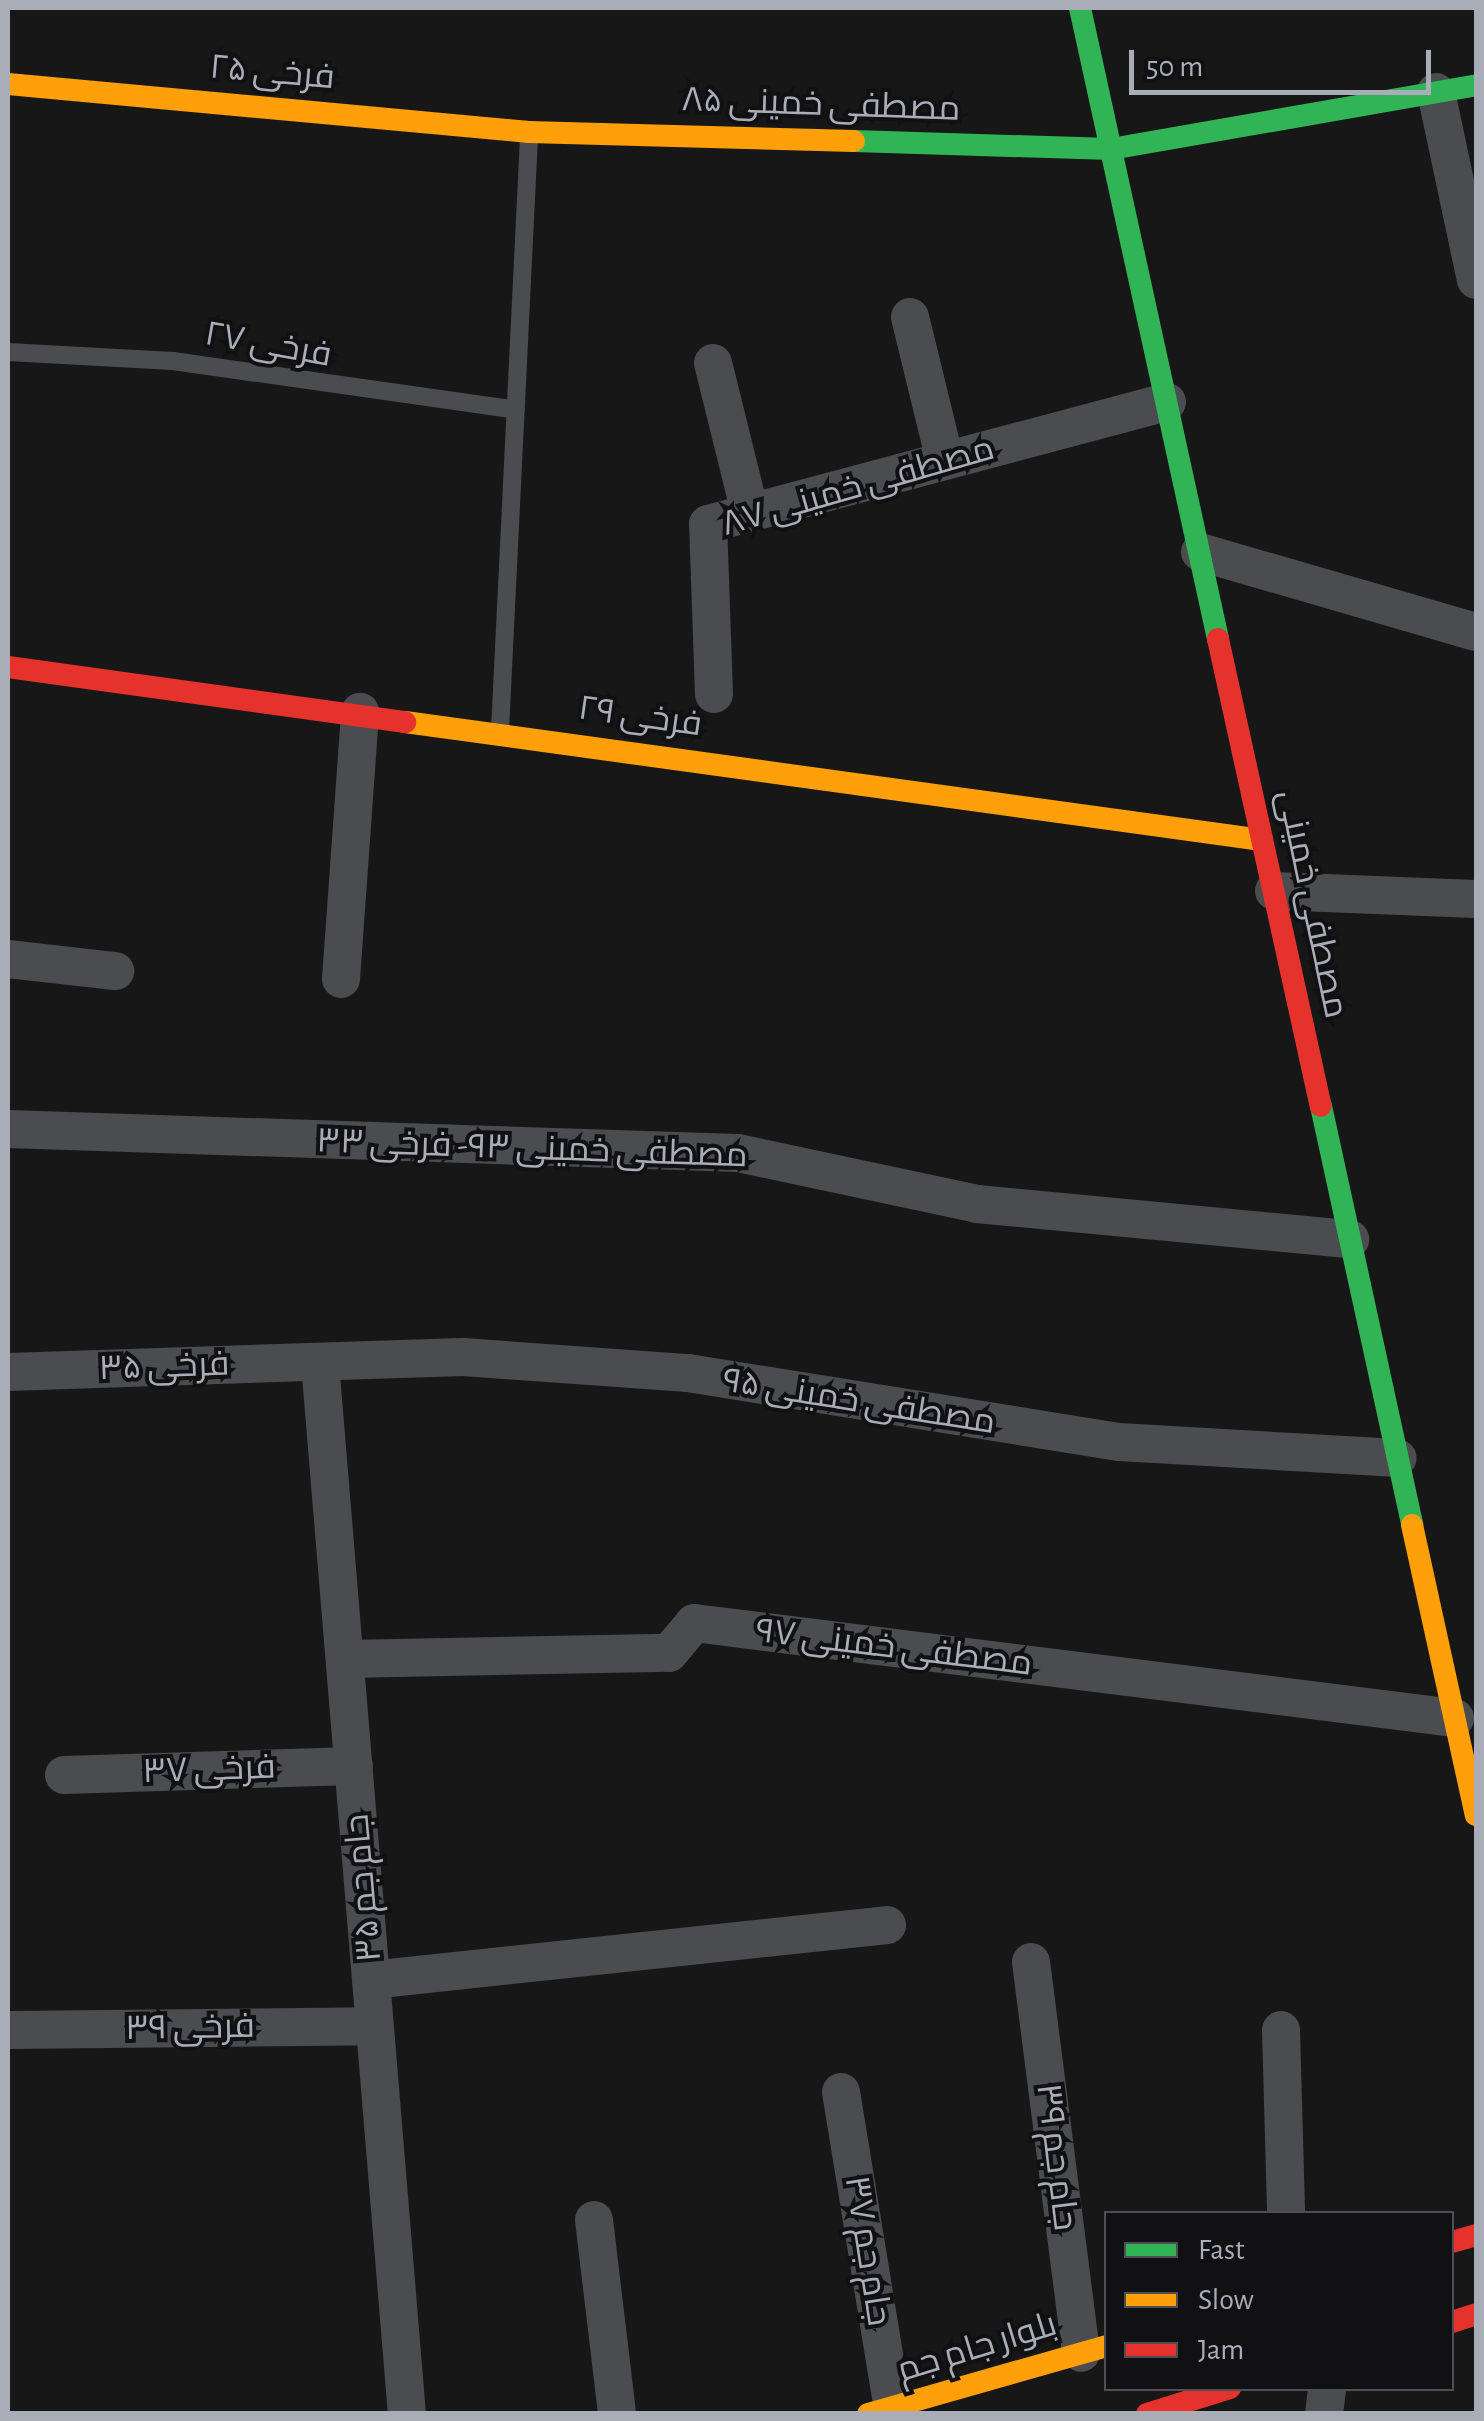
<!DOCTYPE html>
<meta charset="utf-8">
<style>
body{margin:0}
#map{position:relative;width:1484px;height:2421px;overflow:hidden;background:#171717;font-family:"Alegreya Sans",Cairo,sans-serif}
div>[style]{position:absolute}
.lane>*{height:18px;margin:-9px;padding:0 9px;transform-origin:9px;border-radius:9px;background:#4b4c50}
.street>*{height:38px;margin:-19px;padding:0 19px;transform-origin:19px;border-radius:19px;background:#4b4c50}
.fast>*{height:22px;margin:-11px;padding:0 11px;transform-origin:11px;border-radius:11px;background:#30b455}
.slow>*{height:22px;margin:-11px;padding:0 11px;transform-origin:11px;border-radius:11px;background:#ff9f0a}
.jam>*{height:22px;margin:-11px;padding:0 11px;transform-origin:11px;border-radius:11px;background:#e5322d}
span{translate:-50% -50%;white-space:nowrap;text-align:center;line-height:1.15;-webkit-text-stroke:8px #111113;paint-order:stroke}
.street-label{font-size:35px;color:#a8adb8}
.frame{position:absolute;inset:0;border:10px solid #a8adb8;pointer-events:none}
.legend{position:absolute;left:1104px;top:2211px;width:350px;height:180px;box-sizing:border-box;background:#111113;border:2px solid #4d4f55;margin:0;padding:12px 18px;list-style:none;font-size:30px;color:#a8adb8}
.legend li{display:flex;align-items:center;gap:20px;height:50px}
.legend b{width:50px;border:2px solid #4d4f55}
.scale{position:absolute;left:1129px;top:50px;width:302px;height:45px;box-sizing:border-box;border:5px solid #a8adb8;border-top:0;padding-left:12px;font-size:30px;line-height:35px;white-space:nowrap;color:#a8adb8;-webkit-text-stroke:8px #111113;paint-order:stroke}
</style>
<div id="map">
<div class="lane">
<div style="left:8px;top:352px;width:165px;rotate:3.1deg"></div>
<div style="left:173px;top:361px;width:346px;rotate:8.1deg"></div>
<div style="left:500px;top:730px;width:594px;rotate:-87.2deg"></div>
</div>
<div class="street">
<div style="left:1436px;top:92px;width:192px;rotate:78deg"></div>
<div style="left:910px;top:317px;width:148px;rotate:76.3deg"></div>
<div style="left:713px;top:363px;width:154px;rotate:76.1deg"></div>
<div style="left:1200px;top:552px;width:287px;rotate:16.2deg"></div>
<div style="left:714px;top:694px;width:170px;rotate:-92deg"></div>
<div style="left:708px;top:524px;width:475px;rotate:-14.9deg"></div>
<div style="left:1274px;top:891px;width:202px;rotate:2.3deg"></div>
<div style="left:8px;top:959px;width:108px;rotate:6.4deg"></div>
<div style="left:341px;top:979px;width:268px;rotate:-85.9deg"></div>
<div style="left:8px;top:1129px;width:730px;rotate:1.88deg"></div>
<div style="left:738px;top:1153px;width:244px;rotate:12deg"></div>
<div style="left:977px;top:1204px;width:375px;rotate:5.4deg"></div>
<div style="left:320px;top:1363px;width:1055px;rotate:85.27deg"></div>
<div style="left:8px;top:1372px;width:455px;rotate:-1.9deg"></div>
<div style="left:463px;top:1357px;width:226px;rotate:4.1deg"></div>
<div style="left:688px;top:1373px;width:436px;rotate:9.1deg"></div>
<div style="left:1119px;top:1442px;width:279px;rotate:3.3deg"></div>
<div style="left:345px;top:1659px;width:324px;rotate:-1.1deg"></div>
<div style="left:669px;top:1653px;width:39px;rotate:-50deg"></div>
<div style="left:694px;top:1623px;width:767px;rotate:7.12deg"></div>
<div style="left:64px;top:1775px;width:290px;rotate:-1.8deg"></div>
<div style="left:1031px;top:1962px;width:394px;rotate:82.7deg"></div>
<div style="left:371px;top:1980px;width:519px;rotate:-6.08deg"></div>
<div style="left:8px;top:2030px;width:365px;rotate:-0.6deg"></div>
<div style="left:1281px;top:2030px;width:184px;rotate:88.4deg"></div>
<div style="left:841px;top:2092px;width:322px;rotate:80.7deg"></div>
<div style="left:594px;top:2220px;width:195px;rotate:83.2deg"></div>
<div style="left:1324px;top:2414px;width:26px;rotate:-83deg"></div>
</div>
<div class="fast">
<div style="left:1080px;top:8px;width:646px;rotate:77.66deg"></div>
<div style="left:854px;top:141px;width:257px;rotate:1.8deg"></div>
<div style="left:1111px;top:149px;width:371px;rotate:-9.9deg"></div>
<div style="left:1321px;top:1106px;width:429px;rotate:77.7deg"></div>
</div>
<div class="slow">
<div style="left:8px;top:84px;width:523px;rotate:5.26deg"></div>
<div style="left:529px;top:132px;width:325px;rotate:1.6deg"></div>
<div style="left:405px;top:722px;width:865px;rotate:7.84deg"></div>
<div style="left:1412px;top:1525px;width:297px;rotate:77.6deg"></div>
<div style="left:868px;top:2414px;width:248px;rotate:-15.9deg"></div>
</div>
<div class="jam">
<div style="left:1218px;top:639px;width:478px;rotate:77.6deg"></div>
<div style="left:8px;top:667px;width:401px;rotate:7.9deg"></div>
<div style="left:1452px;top:2242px;width:25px;rotate:-16deg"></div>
<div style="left:1452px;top:2322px;width:25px;rotate:-18deg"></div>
<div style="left:1147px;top:2414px;width:87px;rotate:-17.4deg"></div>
</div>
<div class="street-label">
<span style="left:272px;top:73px;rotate:5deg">فرخی ۲۵</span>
<span style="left:821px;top:105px;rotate:2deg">مصطفی خمینی ۸۵</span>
<span style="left:268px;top:345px;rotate:10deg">فرخی ۲۷</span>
<span style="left:858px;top:487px;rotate:-16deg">مصطفی خمینی ۸۷</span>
<span style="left:640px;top:717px;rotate:8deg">فرخی ۲۹</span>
<span style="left:1312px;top:904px;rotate:78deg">مصطفی خمینی</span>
<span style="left:532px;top:1149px;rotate:2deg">مصطفی خمینی ۹۳- فرخی ۳۳</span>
<span style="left:164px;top:1367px;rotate:-2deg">فرخی ۳۵</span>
<span style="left:859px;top:1402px;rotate:9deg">مصطفی خمینی ۹۵</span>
<span style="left:894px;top:1648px;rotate:7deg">مصطفی خمینی ۹۷</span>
<span style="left:209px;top:1770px;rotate:-2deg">فرخی ۳۷</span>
<span style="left:364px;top:1888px;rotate:-95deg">جام جم ۳۵</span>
<span style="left:190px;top:2028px;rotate:-1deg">فرخی ۳۹</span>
<span style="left:1056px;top:2157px;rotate:83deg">جام جم ۳۹</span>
<span style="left:867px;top:2251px;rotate:81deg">جام جم ۳۷</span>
<span style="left:977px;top:2348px;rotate:-17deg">بلوار جام جم</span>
</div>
<div class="frame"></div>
<ul class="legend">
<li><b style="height:12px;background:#30b455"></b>Fast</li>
<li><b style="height:12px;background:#ff9f0a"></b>Slow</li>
<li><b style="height:12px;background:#e5322d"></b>Jam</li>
</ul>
<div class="scale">50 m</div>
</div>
